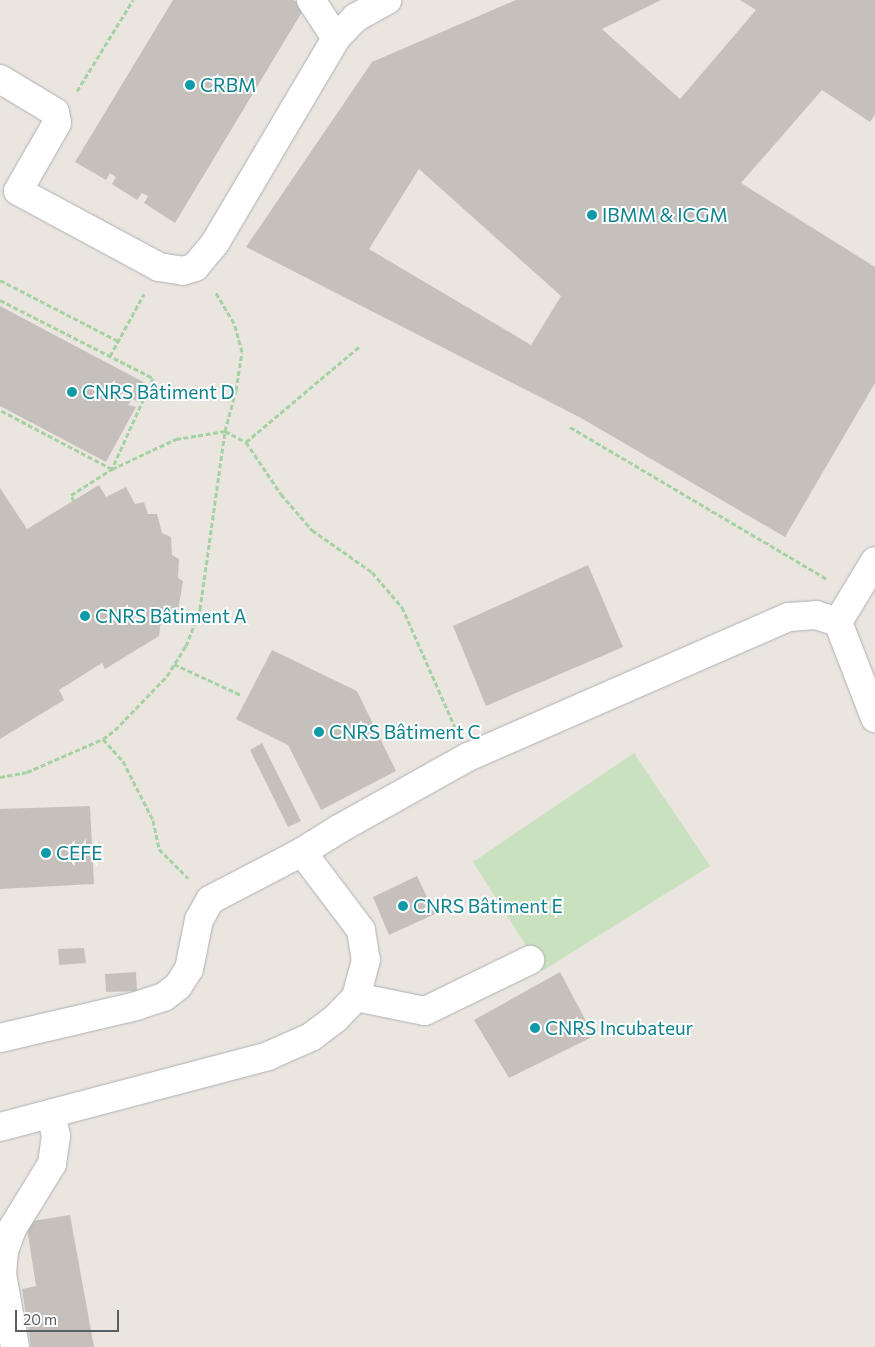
<!DOCTYPE html>
<meta charset="utf-8">
<style>
body{margin:0}
#map{position:relative;width:875px;height:1347px;overflow:hidden;background:#ebe5e0;font-family:Commissioner,sans-serif}
div>[style]{position:absolute}
.green>*{inset:0;background:#c9e1be}
.building>*{inset:0;background:#c6c0bd}
.path>*{height:3px;margin-top:-1.5px;transform-origin:0;background:repeating-linear-gradient(90deg,#a5d2a3 0 5px,transparent 0 7.5px)}
.roads{filter:drop-shadow(0 0 1px #acb0b2) drop-shadow(0 0 1px #acb0b2)}
.minor>*{height:28px;margin:-14px;padding:0 14px;transform-origin:14px;border-radius:14px;background:#fff}
.dots>*{width:14px;height:14px;translate:-50% -50%;box-sizing:border-box;border:2px solid #fff;border-radius:50%}
span{translate:-50% -50%;white-space:nowrap;text-align:center;line-height:1.15;-webkit-text-stroke:4px #fff;paint-order:stroke}
.culture-label{font-size:19px;color:#0d838f}
.left{translate:0 -50%;text-align:left}
.scale{position:absolute;left:15px;top:1310px;width:104px;height:22px;box-sizing:border-box;border:2px solid #595e60;border-top:0;padding-left:6px;font-size:15px;line-height:18px;white-space:nowrap;color:#595e60;-webkit-text-stroke:4px #fff;paint-order:stroke}
</style>
<div id="map">
<div class="green">
<div style="clip-path:polygon(634px 753px,710px 866px,542px 971px,473px 862px)"></div>
</div>
<div class="building">
<div style="clip-path:polygon(173px 0,293px 0,305px 7px,175px 223px,144px 203px,148px 196px,142px 193px,137px 200px,112px 184px,116px 177px,110px 173px,106px 180px,75px 162px)"></div>
<div style="clip-path:polygon(evenodd,516px 0,661px 0,602px 29px,680px 99px,756px 10px,740px 0,875px 0,875px 115px,870px 122px,822px 90px,741px 183px,875px 267px,875px 383px,785px 537px,581px 418px,246px 247px,372px 62px,516px 0,419px 169px,561px 296px,531px 345px,369px 249px,419px 169px)"></div>
<div style="clip-path:polygon(0 306px,147px 384px,138px 402px,132px 399px,128px 405px,136px 407px,106px 462px,0 406px)"></div>
<div style="clip-path:polygon(99px 485px,106px 497px,126px 487px,135px 504px,144px 502px,148px 514px,157px 514px,162px 533px,171px 537px,172px 555px,179px 559px,178px 578px,183px 581px,178px 611px,161px 621px,159px 636px,105px 669px,102px 663px,59px 690px,64px 700px,0 739px,0 488px,27px 529px)"></div>
<div style="clip-path:polygon(588px 565px,623px 647px,486px 706px,453px 626px)"></div>
<div style="clip-path:polygon(272px 650px,357px 691px,396px 771px,321px 810px,288px 745px,236px 719px)"></div>
<div style="clip-path:polygon(262px 743px,301px 821px,288px 827px,250px 750px)"></div>
<div style="clip-path:polygon(90px 806px,94px 884px,0 889px,0 809px)"></div>
<div style="clip-path:polygon(417px 876px,435px 914px,389px 935px,373px 897px)"></div>
<div style="clip-path:polygon(84px 948px,86px 963px,59px 965px,58px 949px)"></div>
<div style="clip-path:polygon(136px 972px,137px 991px,106px 992px,105px 974px)"></div>
<div style="clip-path:polygon(560px 972px,594px 1036px,509px 1078px,474px 1020px)"></div>
<div style="clip-path:polygon(70px 1215px,94px 1347px,31px 1347px,22px 1289px,36px 1286px,26px 1222px)"></div>
</div>
<div class="path">
<div style="left:77px;top:91px;width:107px;rotate:-58.4deg"></div>
<div style="left:0;top:280px;width:133px;rotate:27.3deg"></div>
<div style="left:0;top:300px;width:172px;rotate:27deg"></div>
<div style="left:153px;top:378px;width:100px;rotate:114.3deg"></div>
<div style="left:112px;top:469px;width:127px;rotate:-152.2deg"></div>
<div style="left:110px;top:356px;width:71px;rotate:-61.3deg"></div>
<div style="left:570px;top:427px;width:299px;rotate:30.6deg"></div>
<div style="left:246px;top:442px;width:63px;rotate:56.1deg"></div>
<div style="left:281px;top:494px;width:48px;rotate:49.3deg"></div>
<div style="left:312px;top:530px;width:73px;rotate:35deg"></div>
<div style="left:372px;top:572px;width:46px;rotate:49.4deg"></div>
<div style="left:402px;top:607px;width:131px;rotate:66.2deg"></div>
<div style="left:74px;top:501px;width:7px;rotate:-117deg"></div>
<div style="left:71px;top:495px;width:49px;rotate:-32.4deg"></div>
<div style="left:112px;top:469px;width:71px;rotate:-25.1deg"></div>
<div style="left:176px;top:439px;width:50px;rotate:-9.3deg"></div>
<div style="left:225px;top:431px;width:24px;rotate:28deg"></div>
<div style="left:246px;top:442px;width:148px;rotate:-40.1deg"></div>
<div style="left:174px;top:664px;width:74px;rotate:24.8deg"></div>
<div style="left:103px;top:739px;width:30px;rotate:48deg"></div>
<div style="left:123px;top:761px;width:66px;rotate:63deg"></div>
<div style="left:153px;top:820px;width:30px;rotate:78deg"></div>
<div style="left:159px;top:849px;width:41px;rotate:45deg"></div>
<div style="left:0;top:777px;width:27px;rotate:-10deg"></div>
<div style="left:27px;top:772px;width:83px;rotate:-23.5deg"></div>
<div style="left:103px;top:739px;width:15px;rotate:-37deg"></div>
<div style="left:115px;top:730px;width:75px;rotate:-46.1deg"></div>
<div style="left:167px;top:676px;width:36px;rotate:-58deg"></div>
<div style="left:186px;top:646px;width:40px;rotate:-69deg"></div>
<div style="left:200px;top:609px;width:180px;rotate:-82deg"></div>
<div style="left:225px;top:431px;width:42px;rotate:-75deg"></div>
<div style="left:236px;top:390px;width:38px;rotate:-81deg"></div>
<div style="left:242px;top:352px;width:30px;rotate:-105deg"></div>
<div style="left:234px;top:323px;width:37px;rotate:-121deg"></div>
</div>
<div class="roads">
<div class="minor">
<div style="left:311px;top:0;width:45px;rotate:56.7deg"></div>
<div style="left:0;top:79px;width:64px;rotate:31deg"></div>
<div style="left:55px;top:112px;width:11px;rotate:80deg"></div>
<div style="left:57px;top:123px;width:78px;rotate:119.8deg"></div>
<div style="left:18px;top:191px;width:160px;rotate:28.3deg"></div>
<div style="left:159px;top:267px;width:24px;rotate:9deg"></div>
<div style="left:183px;top:271px;width:13px;rotate:-18deg"></div>
<div style="left:195px;top:267px;width:31px;rotate:-50deg"></div>
<div style="left:215px;top:243px;width:238px;rotate:-59.4deg"></div>
<div style="left:336px;top:38px;width:28px;rotate:-46deg"></div>
<div style="left:355px;top:18px;width:37px;rotate:-29deg"></div>
<div style="left:838px;top:622px;width:71px;rotate:-58.8deg"></div>
<div style="left:302px;top:852px;width:98px;rotate:52.9deg"></div>
<div style="left:361px;top:930px;width:30px;rotate:81deg"></div>
<div style="left:366px;top:960px;width:38px;rotate:105deg"></div>
<div style="left:356px;top:997px;width:70px;rotate:11.5deg"></div>
<div style="left:425px;top:1011px;width:117px;rotate:-25.9deg"></div>
<div style="left:0;top:1038px;width:140px;rotate:-13.2deg"></div>
<div style="left:136px;top:1006px;width:29px;rotate:-18deg"></div>
<div style="left:164px;top:997px;width:18px;rotate:-38deg"></div>
<div style="left:178px;top:986px;width:20px;rotate:-57deg"></div>
<div style="left:189px;top:969px;width:50px;rotate:-78.5deg"></div>
<div style="left:199px;top:920px;width:23px;rotate:-61deg"></div>
<div style="left:210px;top:900px;width:104px;rotate:-27.6deg"></div>
<div style="left:302px;top:852px;width:44px;rotate:-31.9deg"></div>
<div style="left:339px;top:829px;width:148px;rotate:-29.2deg"></div>
<div style="left:468px;top:757px;width:350px;rotate:-23.6deg"></div>
<div style="left:789px;top:617px;width:27px;rotate:-4deg"></div>
<div style="left:816px;top:615px;width:23px;rotate:18deg"></div>
<div style="left:838px;top:622px;width:103px;rotate:68.9deg"></div>
<div style="left:0;top:1127px;width:277px;rotate:-14.8deg"></div>
<div style="left:268px;top:1056px;width:47px;rotate:-23.8deg"></div>
<div style="left:311px;top:1037px;width:31px;rotate:-37deg"></div>
<div style="left:336px;top:1018px;width:29px;rotate:-46deg"></div>
<div style="left:15px;top:1347px;width:74px;rotate:-100.1deg"></div>
<div style="left:2px;top:1274px;width:23px;rotate:-85deg"></div>
<div style="left:4px;top:1251px;width:23px;rotate:-70deg"></div>
<div style="left:12px;top:1229px;width:76px;rotate:-58.4deg"></div>
<div style="left:52px;top:1164px;width:28px;rotate:-82deg"></div>
<div style="left:56px;top:1136px;width:23px;rotate:-103deg"></div>
</div>
</div>
<div class="dots">
<div style="left:190px;top:85px;background:#0f9aa8"></div>
<div style="left:592px;top:215px;background:#0f9aa8"></div>
<div style="left:72px;top:392px;background:#0f9aa8"></div>
<div style="left:85px;top:616px;background:#0f9aa8"></div>
<div style="left:319px;top:732px;background:#0f9aa8"></div>
<div style="left:46px;top:853px;background:#0f9aa8"></div>
<div style="left:403px;top:906px;background:#0f9aa8"></div>
<div style="left:535px;top:1028px;background:#0f9aa8"></div>
</div>
<div class="culture-label">
<span class="left" style="left:200px;top:85px">CRBM</span>
<span class="left" style="left:602px;top:215px">IBMM &amp; ICGM</span>
<span class="left" style="left:82px;top:392px">CNRS Bâtiment D</span>
<span class="left" style="left:95px;top:616px">CNRS Bâtiment A</span>
<span class="left" style="left:329px;top:732px">CNRS Bâtiment C</span>
<span class="left" style="left:56px;top:853px">CEFE</span>
<span class="left" style="left:413px;top:906px">CNRS Bâtiment E</span>
<span class="left" style="left:545px;top:1028px">CNRS Incubateur</span>
</div>
<div class="scale">20 m</div>
</div>
